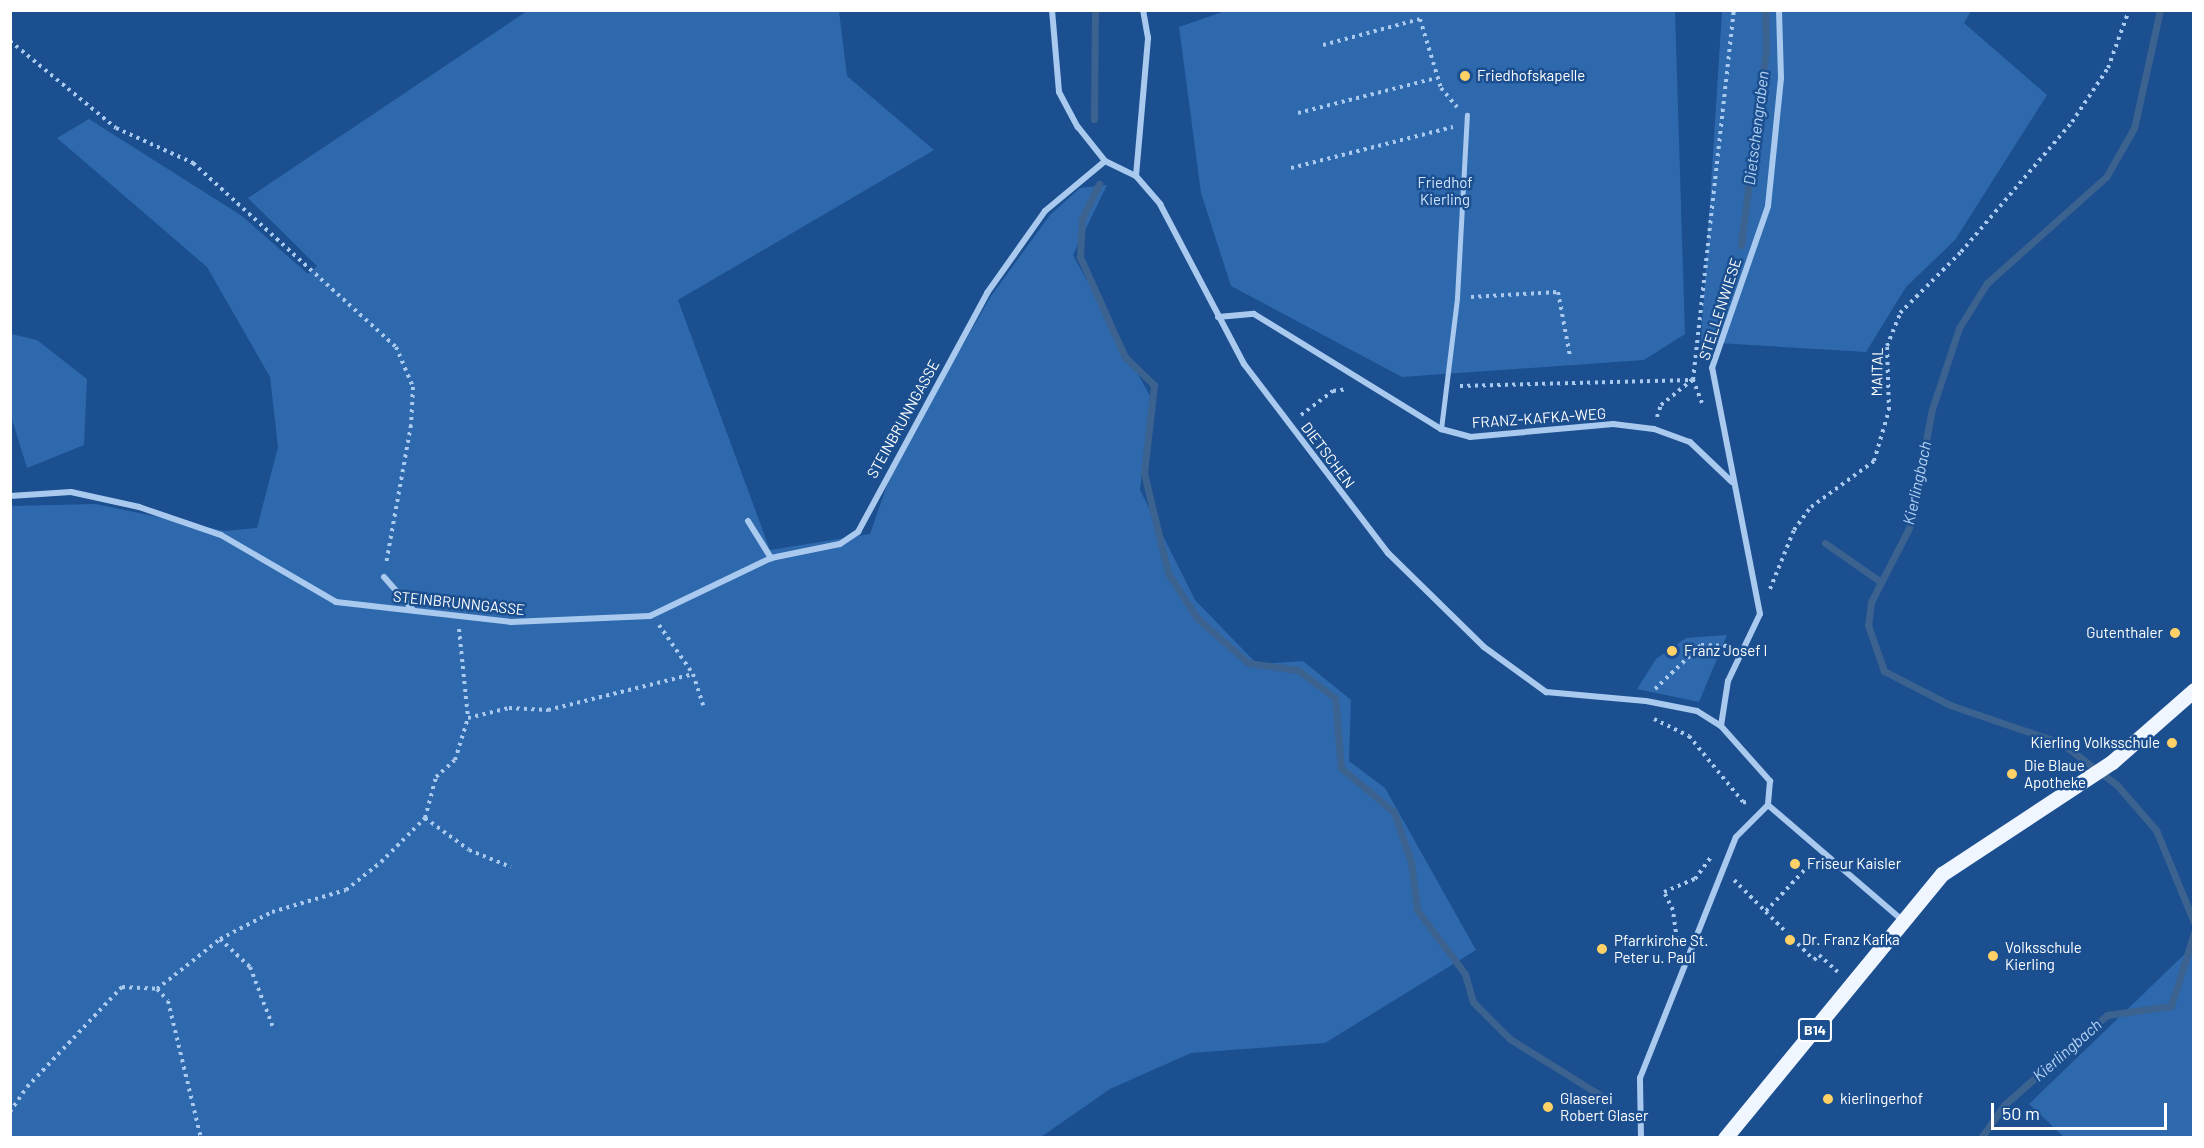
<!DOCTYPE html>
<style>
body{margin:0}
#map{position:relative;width:2204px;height:1148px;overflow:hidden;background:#1b4f8f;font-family:Barlow,sans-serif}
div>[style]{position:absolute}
.green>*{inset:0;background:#2e69ad}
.stream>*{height:7px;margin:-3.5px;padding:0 3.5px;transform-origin:3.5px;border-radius:3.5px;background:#3c6290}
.path>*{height:4px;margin-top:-2px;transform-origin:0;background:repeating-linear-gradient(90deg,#a9c9ee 0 3px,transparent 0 7.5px)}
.service>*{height:4.5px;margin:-2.25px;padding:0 2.25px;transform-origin:2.25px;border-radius:2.25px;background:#a9c9ee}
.minor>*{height:6px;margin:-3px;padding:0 3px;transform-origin:3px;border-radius:3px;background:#a9c9ee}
.primary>*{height:15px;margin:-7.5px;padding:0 7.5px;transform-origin:7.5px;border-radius:7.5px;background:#f0f6ff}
.dots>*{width:16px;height:16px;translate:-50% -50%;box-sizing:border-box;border:3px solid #1b4f8f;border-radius:50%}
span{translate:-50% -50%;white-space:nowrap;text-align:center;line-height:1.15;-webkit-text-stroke:5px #1b4f8f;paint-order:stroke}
.shield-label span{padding:2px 4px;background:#1b4f8f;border:2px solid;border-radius:4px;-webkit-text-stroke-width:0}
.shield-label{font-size:14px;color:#fff;font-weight:700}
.poi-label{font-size:15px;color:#fff}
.left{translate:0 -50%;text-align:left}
.right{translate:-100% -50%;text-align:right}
.park-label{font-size:15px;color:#cfe3fa}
.street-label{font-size:15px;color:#fff}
.water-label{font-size:16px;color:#b5d3f5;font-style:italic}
.frame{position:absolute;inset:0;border:12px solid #fff;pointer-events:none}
.scale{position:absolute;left:1991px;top:1103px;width:176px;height:27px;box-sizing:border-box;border:3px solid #fff;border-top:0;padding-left:8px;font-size:18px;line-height:21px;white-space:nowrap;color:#fff;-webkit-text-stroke:4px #1b4f8f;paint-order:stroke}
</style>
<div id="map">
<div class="green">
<div style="clip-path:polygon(1228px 10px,1675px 11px,1685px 334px,1644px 360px,1402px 377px,1231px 286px,1201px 193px,1179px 27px)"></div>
<div style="clip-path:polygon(527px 11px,839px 11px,847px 76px,934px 150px,678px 300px,770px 550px,870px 534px,895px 462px,991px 296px,1050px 215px,1080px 188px,1107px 185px,1073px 255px,1150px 396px,1140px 490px,1195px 600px,1257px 664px,1303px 661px,1351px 700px,1349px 761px,1385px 788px,1476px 950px,1325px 1043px,1191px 1053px,1110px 1089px,1041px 1137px,11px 1138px,11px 506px,96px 504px,225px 531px,257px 528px,278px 447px,270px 377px,207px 267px,57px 138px,89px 119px,242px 216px,308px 274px,317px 266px,248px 198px)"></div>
<div style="clip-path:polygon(1722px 11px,1971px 11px,1964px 23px,2047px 95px,1955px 240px,1906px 287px,1866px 352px,1701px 342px)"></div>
<div style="clip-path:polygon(11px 334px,37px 340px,87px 379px,84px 445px,27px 468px,11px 416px)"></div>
<div style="clip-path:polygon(1727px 635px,1699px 702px,1637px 689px,1656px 659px,1686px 638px)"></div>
<div style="clip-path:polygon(2193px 946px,2193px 1137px,2064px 1137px,2029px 1104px)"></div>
</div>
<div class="stream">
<div style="left:2160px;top:10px;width:121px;rotate:102.4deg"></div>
<div style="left:2134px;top:128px;width:56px;rotate:119.7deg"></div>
<div style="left:2106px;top:177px;width:159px;rotate:138.3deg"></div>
<div style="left:1987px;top:283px;width:53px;rotate:121.9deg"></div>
<div style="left:1959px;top:328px;width:85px;rotate:108.4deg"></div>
<div style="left:1932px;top:409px;width:121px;rotate:100.9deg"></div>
<div style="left:1909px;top:528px;width:83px;rotate:117.2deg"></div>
<div style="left:1871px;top:602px;width:23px;rotate:97deg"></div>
<div style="left:1868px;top:625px;width:49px;rotate:70.8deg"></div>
<div style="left:1884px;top:671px;width:74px;rotate:27.3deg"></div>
<div style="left:1950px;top:705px;width:117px;rotate:18.9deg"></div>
<div style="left:2061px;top:743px;width:70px;rotate:36.9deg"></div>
<div style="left:2117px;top:785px;width:60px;rotate:49.1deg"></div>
<div style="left:2156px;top:830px;width:100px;rotate:67.6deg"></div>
<div style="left:1094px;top:119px;width:109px;rotate:-89.5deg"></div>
<div style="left:1099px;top:184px;width:39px;rotate:116deg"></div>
<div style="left:1082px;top:219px;width:38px;rotate:93deg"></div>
<div style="left:1080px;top:257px;width:110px;rotate:65.8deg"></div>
<div style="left:1125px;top:357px;width:40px;rotate:44deg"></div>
<div style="left:1154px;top:385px;width:89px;rotate:96.5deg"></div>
<div style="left:1144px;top:473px;width:103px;rotate:76.5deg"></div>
<div style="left:1168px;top:573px;width:54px;rotate:57.2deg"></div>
<div style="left:1197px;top:618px;width:68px;rotate:41.4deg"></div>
<div style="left:1248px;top:663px;width:50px;rotate:8deg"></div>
<div style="left:1298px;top:670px;width:46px;rotate:37.1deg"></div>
<div style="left:1335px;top:698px;width:70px;rotate:85.1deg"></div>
<div style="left:1341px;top:768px;width:69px;rotate:39.7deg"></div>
<div style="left:1394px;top:812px;width:53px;rotate:71.2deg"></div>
<div style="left:1411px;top:862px;width:48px;rotate:82.9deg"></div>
<div style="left:1417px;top:910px;width:80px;rotate:53.1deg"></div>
<div style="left:1465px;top:974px;width:29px;rotate:74deg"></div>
<div style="left:1473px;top:1002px;width:52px;rotate:45deg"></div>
<div style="left:1510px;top:1039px;width:110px;rotate:31.9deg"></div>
<div style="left:1741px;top:245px;width:197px;rotate:-82.7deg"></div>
<div style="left:1766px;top:50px;width:40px;rotate:-91.4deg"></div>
<div style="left:1825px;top:543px;width:68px;rotate:34.9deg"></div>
<div style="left:1981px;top:1138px;width:40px;rotate:-55.1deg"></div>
<div style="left:2004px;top:1105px;width:137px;rotate:-41.1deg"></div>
<div style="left:2107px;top:1015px;width:65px;rotate:-8deg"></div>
<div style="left:2171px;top:1006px;width:77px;rotate:-72.5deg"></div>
</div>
<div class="path">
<div style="left:10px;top:41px;width:137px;rotate:39.4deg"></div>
<div style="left:116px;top:128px;width:85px;rotate:24.4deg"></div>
<div style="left:193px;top:163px;width:274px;rotate:42.2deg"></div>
<div style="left:396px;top:347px;width:43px;rotate:67deg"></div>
<div style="left:413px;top:387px;width:38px;rotate:93deg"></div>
<div style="left:411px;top:425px;width:141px;rotate:100.2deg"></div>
<div style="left:1323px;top:45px;width:100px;rotate:-15deg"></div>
<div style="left:1420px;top:19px;width:72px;rotate:73.1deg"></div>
<div style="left:1441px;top:88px;width:25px;rotate:50deg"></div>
<div style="left:1298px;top:113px;width:142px;rotate:-14.2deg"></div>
<div style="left:1291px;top:168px;width:167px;rotate:-14.2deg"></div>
<div style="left:1471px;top:297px;width:87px;rotate:-3.3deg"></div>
<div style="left:1558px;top:292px;width:65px;rotate:79.4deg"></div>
<div style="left:1460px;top:386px;width:233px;rotate:-1.5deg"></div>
<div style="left:1702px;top:403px;width:25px;rotate:-111deg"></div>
<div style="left:1693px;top:380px;width:372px;rotate:-83.7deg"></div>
<div style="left:1301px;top:415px;width:40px;rotate:-37deg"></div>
<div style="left:1333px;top:391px;width:15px;rotate:-8deg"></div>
<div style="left:1657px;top:417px;width:13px;rotate:-72deg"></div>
<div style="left:1661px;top:405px;width:40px;rotate:-39deg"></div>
<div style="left:1770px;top:589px;width:64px;rotate:-67.9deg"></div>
<div style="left:1794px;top:530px;width:29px;rotate:-54deg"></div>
<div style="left:1811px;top:507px;width:78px;rotate:-36.1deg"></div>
<div style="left:1874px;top:461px;width:53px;rotate:-73.6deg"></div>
<div style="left:1889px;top:410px;width:64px;rotate:-91.8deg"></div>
<div style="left:1887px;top:346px;width:35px;rotate:-68deg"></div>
<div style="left:1900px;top:313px;width:86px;rotate:-45deg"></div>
<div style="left:1961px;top:252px;width:171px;rotate:-49.5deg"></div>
<div style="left:2072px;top:122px;width:65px;rotate:-56.3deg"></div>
<div style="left:2108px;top:68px;width:62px;rotate:-70.1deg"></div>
<div style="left:659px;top:625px;width:60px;rotate:55.2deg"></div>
<div style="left:693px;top:674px;width:33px;rotate:72deg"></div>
<div style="left:459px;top:629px;width:89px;rotate:84.2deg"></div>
<div style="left:1655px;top:689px;width:64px;rotate:-43.7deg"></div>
<div style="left:1701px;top:645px;width:30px;rotate:2deg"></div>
<div style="left:1654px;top:719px;width:39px;rotate:26deg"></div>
<div style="left:1689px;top:736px;width:85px;rotate:50.7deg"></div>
<div style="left:1743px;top:802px;width:7px;rotate:8deg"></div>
<div style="left:425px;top:818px;width:54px;rotate:36deg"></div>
<div style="left:469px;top:850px;width:45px;rotate:22deg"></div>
<div style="left:1734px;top:880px;width:113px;rotate:45deg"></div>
<div style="left:1814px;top:960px;width:7px;rotate:-45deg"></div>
<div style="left:1819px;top:955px;width:25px;rotate:42deg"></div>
<div style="left:1766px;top:911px;width:69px;rotate:-46.8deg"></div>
<div style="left:220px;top:939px;width:41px;rotate:43deg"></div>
<div style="left:250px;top:967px;width:67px;rotate:69.1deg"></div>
<div style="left:1678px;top:947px;width:37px;rotate:-98deg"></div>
<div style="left:1673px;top:910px;width:20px;rotate:-117deg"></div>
<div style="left:1664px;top:892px;width:34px;rotate:-23deg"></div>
<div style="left:1695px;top:879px;width:26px;rotate:-54deg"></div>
<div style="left:157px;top:989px;width:16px;rotate:47deg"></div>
<div style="left:168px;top:1001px;width:141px;rotate:76.5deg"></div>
<div style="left:10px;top:1112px;width:30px;rotate:-56deg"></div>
<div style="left:27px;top:1087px;width:138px;rotate:-46.5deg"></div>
<div style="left:122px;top:987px;width:35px;rotate:3deg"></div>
<div style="left:157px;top:989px;width:80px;rotate:-38.4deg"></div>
<div style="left:220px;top:939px;width:59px;rotate:-27.4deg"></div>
<div style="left:272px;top:912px;width:77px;rotate:-16.6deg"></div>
<div style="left:346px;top:890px;width:45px;rotate:-38.7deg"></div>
<div style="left:381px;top:862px;width:62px;rotate:-45deg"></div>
<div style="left:425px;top:818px;width:42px;rotate:-75deg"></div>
<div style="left:436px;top:777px;width:25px;rotate:-42deg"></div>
<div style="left:455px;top:760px;width:44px;rotate:-72.8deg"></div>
<div style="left:468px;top:718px;width:42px;rotate:-13.7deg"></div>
<div style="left:509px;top:708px;width:39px;rotate:3deg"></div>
<div style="left:548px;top:710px;width:149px;rotate:-13.9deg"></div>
</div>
<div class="service">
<div style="left:1441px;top:429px;width:132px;rotate:-83deg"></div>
<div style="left:1457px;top:298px;width:183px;rotate:-86.9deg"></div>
</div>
<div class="minor">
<div style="left:1052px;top:10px;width:82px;rotate:85.1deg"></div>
<div style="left:1059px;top:92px;width:40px;rotate:62deg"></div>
<div style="left:1078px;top:127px;width:43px;rotate:51.5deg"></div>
<div style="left:1105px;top:161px;width:34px;rotate:26deg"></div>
<div style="left:1136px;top:176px;width:37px;rotate:49deg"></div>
<div style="left:1160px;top:204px;width:181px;rotate:62.3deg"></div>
<div style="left:1244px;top:364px;width:238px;rotate:52.7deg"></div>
<div style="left:1388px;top:553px;width:134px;rotate:44.4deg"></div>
<div style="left:1484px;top:647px;width:77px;rotate:36deg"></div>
<div style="left:1546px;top:692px;width:100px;rotate:5.1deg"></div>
<div style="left:1646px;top:701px;width:52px;rotate:11.1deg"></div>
<div style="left:1697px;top:711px;width:28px;rotate:32deg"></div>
<div style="left:1721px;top:726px;width:74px;rotate:48.3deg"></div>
<div style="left:1770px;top:781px;width:24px;rotate:95deg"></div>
<div style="left:1136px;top:176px;width:139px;rotate:-85deg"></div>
<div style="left:1148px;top:38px;width:28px;rotate:-100deg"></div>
<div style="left:1218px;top:317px;width:36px;rotate:-5deg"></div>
<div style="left:1254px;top:314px;width:220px;rotate:31.6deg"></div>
<div style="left:1441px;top:429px;width:30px;rotate:15deg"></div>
<div style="left:1470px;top:437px;width:144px;rotate:-5.2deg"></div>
<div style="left:1613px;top:424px;width:41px;rotate:7deg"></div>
<div style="left:1654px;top:429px;width:38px;rotate:20deg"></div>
<div style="left:1690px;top:442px;width:58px;rotate:43.6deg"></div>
<div style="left:10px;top:496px;width:61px;rotate:-3.8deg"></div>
<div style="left:71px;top:492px;width:70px;rotate:12.4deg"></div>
<div style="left:139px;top:507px;width:87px;rotate:18.9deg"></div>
<div style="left:221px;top:535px;width:133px;rotate:30.2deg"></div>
<div style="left:336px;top:602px;width:176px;rotate:6.5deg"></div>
<div style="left:511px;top:622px;width:139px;rotate:-2.5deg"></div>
<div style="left:650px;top:616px;width:134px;rotate:-25.6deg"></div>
<div style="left:771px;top:558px;width:70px;rotate:-11.5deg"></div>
<div style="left:840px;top:544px;width:22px;rotate:-34deg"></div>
<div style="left:858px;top:532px;width:272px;rotate:-61.6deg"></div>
<div style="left:987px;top:293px;width:100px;rotate:-54.7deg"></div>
<div style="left:1045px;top:211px;width:78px;rotate:-39.8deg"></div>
<div style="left:748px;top:521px;width:44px;rotate:58.1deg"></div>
<div style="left:384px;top:577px;width:44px;rotate:48.7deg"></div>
<div style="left:1721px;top:726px;width:46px;rotate:-81.2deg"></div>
<div style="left:1728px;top:681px;width:74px;rotate:-64.5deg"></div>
<div style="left:1760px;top:614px;width:251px;rotate:-101deg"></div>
<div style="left:1712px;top:368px;width:171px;rotate:-70.9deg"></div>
<div style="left:1768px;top:206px;width:129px;rotate:-84.2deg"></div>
<div style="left:1781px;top:78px;width:68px;rotate:-91.7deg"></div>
<div style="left:1768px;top:805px;width:177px;rotate:40.6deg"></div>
<div style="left:1641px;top:1138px;width:60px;rotate:-91deg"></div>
<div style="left:1640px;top:1078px;width:259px;rotate:-68.3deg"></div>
<div style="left:1736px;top:837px;width:45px;rotate:-45deg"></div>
</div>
<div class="primary">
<div style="left:1725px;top:1138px;width:342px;rotate:-50.6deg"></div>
<div style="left:1942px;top:874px;width:204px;rotate:-33.4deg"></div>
<div style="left:2112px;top:762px;width:109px;rotate:-41.3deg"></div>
</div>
<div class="dots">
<div style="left:1465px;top:76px;background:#ffd166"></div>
<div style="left:2175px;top:633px;background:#ffd166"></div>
<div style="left:1672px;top:651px;background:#ffd166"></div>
<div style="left:2172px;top:743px;background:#ffd166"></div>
<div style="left:2012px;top:774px;background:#ffd166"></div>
<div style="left:1795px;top:864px;background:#ffd166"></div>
<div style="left:1790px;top:940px;background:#ffd166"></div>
<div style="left:1602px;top:949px;background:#ffd166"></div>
<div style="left:1993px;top:956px;background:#ffd166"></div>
<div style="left:1828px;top:1099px;background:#ffd166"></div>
<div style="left:1548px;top:1107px;background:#ffd166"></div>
</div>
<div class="shield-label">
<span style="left:1815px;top:1030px">B14</span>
</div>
<div class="poi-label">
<span class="left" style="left:1477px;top:76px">Friedhofskapelle</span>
<span class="right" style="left:2163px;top:633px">Gutenthaler</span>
<span class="left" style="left:1684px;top:651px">Franz Josef I</span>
<span class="right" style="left:2160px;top:743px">Kierling Volksschule</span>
<span class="left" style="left:2024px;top:774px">Die Blaue<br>Apotheke</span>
<span class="left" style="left:1807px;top:864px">Friseur Kaisler</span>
<span class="left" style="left:1614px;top:949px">Pfarrkirche St.<br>Peter u. Paul</span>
<span class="left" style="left:1802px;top:940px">Dr. Franz Kafka</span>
<span class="left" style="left:2005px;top:956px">Volksschule<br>Kierling</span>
<span class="left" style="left:1560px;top:1107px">Glaserei<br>Robert Glaser</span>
<span class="left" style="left:1840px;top:1099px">kierlingerhof</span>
</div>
<div class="park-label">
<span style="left:1445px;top:191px">Friedhof<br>Kierling</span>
</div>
<div class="street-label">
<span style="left:1720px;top:309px;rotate:-72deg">STELLENWIESE</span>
<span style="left:1877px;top:372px;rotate:-89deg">MAITAL</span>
<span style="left:1539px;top:418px;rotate:-4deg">FRANZ-KAFKA-WEG</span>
<span style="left:903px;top:419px;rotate:-61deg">STEINBRUNNGASSE</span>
<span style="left:1328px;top:455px;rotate:53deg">DIETSCHEN</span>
<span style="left:459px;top:603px;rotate:6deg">STEINBRUNNGASSE</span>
</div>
<div class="water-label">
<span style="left:1756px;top:128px;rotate:-83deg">Dietschengraben</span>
<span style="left:1917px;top:483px;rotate:-78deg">Kierlingbach</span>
<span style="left:2067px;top:1050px;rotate:-41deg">Kierlingbach</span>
</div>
<div class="frame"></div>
<div class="scale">50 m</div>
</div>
